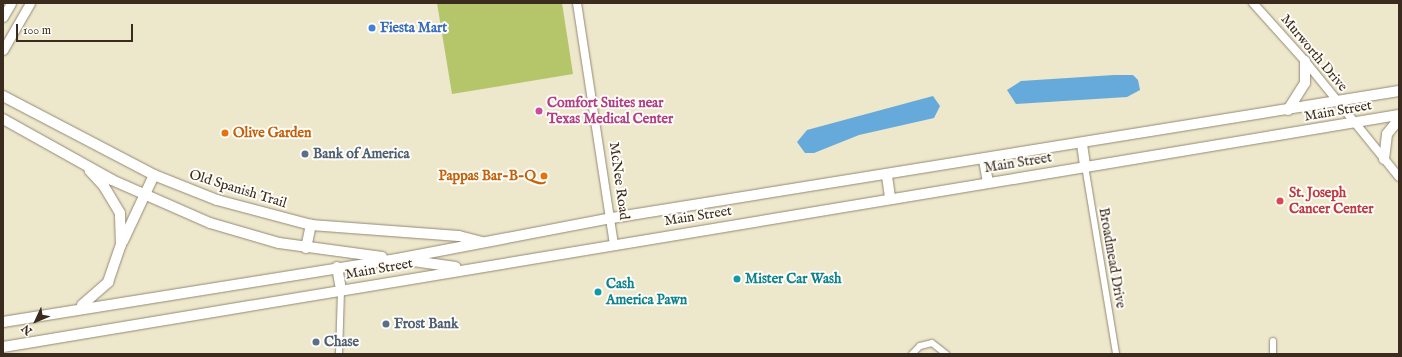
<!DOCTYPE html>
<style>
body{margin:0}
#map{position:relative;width:1402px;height:357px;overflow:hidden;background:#ede7cb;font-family:"IM FELL English",serif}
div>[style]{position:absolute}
.green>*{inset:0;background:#b4c669}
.water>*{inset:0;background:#65aadb}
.roads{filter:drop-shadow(0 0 1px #948874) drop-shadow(0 0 1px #948874)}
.minor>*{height:6px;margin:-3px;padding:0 3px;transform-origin:3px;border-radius:3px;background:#fff}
.tertiary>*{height:8px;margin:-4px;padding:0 4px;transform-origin:4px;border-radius:4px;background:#fff}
.secondary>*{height:9px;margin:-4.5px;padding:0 4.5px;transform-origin:4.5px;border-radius:4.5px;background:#fff}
.primary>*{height:10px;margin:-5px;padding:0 5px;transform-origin:5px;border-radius:5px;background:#fff}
.dots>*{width:11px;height:11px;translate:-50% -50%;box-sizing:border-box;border:2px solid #fdfcf7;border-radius:50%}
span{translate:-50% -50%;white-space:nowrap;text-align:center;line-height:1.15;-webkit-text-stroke:4px #fdfcf7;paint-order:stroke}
.shop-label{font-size:14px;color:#366cbe;font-weight:700}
.left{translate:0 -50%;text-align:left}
.street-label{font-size:14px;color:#3b2a1e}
.hotel-label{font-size:14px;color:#b23c85;font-weight:700}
.food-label{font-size:14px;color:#c56008;font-weight:700}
.right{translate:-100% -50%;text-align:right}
.service-label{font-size:14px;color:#4e5e75;font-weight:700}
.health-label{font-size:14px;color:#be3a42;font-weight:700}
.culture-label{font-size:14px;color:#0d838f;font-weight:700}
.frame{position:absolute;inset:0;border:4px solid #3b2a1e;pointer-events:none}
.north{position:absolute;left:16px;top:301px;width:40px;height:40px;-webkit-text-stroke:3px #fdfcf7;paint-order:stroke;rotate:226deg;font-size:11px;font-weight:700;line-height:16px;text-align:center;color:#3b2a1e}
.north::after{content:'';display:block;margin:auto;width:14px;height:18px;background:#3b2a1e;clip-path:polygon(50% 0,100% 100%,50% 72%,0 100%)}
.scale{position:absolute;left:16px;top:24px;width:117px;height:18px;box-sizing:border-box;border:2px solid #3b2a1e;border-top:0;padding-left:5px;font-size:12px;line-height:14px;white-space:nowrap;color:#3b2a1e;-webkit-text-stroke:3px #fdfcf7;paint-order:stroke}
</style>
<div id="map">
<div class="green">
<div style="clip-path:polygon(437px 3px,562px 3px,573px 74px,452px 94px)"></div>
</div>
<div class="water">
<div style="clip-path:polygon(1114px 75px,1133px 75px,1138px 80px,1140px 90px,1127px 97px,1016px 104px,1007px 90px,1021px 81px)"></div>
<div style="clip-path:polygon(933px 96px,940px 106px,934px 118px,859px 135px,814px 153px,805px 153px,797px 142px,807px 130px)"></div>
</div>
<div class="roads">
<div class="minor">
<div style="left:1085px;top:166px;width:191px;rotate:80.6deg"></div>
<div style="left:1273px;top:341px;width:13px;rotate:90deg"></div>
<div style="left:339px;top:354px;width:65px;rotate:-88.2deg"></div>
<div style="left:912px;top:354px;width:11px;rotate:-45deg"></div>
<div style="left:920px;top:346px;width:12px;rotate:-14deg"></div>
<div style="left:932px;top:343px;width:18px;rotate:38deg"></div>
</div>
<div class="tertiary">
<div style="left:577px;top:3px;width:244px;rotate:81.3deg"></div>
<div style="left:1253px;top:3px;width:78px;rotate:48.1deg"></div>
<div style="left:1305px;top:61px;width:149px;rotate:51deg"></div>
</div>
<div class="secondary">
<div style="left:3px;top:17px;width:16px;rotate:-60deg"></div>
<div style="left:3px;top:50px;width:54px;rotate:-60.1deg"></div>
</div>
<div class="primary">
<div style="left:3px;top:96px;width:170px;rotate:27.6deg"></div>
<div style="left:154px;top:175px;width:68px;rotate:21.6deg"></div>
<div style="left:217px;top:200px;width:97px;rotate:14.9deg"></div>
<div style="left:311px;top:225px;width:148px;rotate:4.3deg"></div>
<div style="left:459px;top:236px;width:23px;rotate:15deg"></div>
<div style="left:1288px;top:110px;width:32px;rotate:-58deg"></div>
<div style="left:1305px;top:83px;width:22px;rotate:-90deg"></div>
<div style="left:3px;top:119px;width:125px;rotate:29.2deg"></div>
<div style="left:112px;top:180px;width:107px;rotate:23.7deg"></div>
<div style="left:210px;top:223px;width:72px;rotate:16.2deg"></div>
<div style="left:279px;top:243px;width:104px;rotate:7.7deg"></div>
<div style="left:1082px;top:144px;width:22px;rotate:82deg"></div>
<div style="left:1384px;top:159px;width:25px;rotate:-83deg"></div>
<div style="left:1387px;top:134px;width:19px;rotate:-51deg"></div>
<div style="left:984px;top:160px;width:22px;rotate:80deg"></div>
<div style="left:887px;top:176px;width:22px;rotate:82deg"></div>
<div style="left:123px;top:241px;width:73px;rotate:-64.8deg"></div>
<div style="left:306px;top:248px;width:24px;rotate:-78deg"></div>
<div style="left:406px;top:260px;width:50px;rotate:8deg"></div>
<div style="left:337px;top:267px;width:22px;rotate:80deg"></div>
<div style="left:82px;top:305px;width:35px;rotate:-41deg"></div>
<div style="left:108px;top:282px;width:39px;rotate:-71deg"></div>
<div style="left:121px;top:245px;width:32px;rotate:-92deg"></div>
<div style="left:120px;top:213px;width:31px;rotate:-121deg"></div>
<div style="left:104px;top:186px;width:21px;rotate:-133deg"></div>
<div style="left:3px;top:322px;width:399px;rotate:-9.1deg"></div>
<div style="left:397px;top:259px;width:219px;rotate:-10.8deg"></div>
<div style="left:612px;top:218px;width:797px;rotate:-9.17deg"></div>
<div style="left:3px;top:347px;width:1415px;rotate:-9.44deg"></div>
</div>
</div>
<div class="dots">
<div style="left:372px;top:28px;background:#3f7fe0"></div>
<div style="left:539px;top:111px;background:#d1479c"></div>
<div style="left:225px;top:133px;background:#e8710a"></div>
<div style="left:305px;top:154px;background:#5c6f8a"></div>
<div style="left:544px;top:176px;background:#e8710a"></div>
<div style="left:1280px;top:201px;background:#e0444e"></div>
<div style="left:737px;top:279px;background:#0f9aa8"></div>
<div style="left:598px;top:292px;background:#0f9aa8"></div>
<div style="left:386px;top:324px;background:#5c6f8a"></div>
<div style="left:316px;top:342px;background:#5c6f8a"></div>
</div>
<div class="shop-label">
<span class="left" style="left:380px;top:28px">Fiesta Mart</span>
</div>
<div class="street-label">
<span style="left:1314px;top:53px;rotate:50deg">Murworth Drive</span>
<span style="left:1338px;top:111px;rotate:-10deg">Main Street</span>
<span style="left:1018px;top:163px;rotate:-9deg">Main Street</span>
<span style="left:619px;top:181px;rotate:82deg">McNee Road</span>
<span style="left:238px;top:189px;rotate:17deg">Old Spanish Trail</span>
<span style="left:698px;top:216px;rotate:-9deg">Main Street</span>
<span style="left:1112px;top:258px;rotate:80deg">Broadmead Drive</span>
<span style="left:379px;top:269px;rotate:-10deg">Main Street</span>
</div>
<div class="hotel-label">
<span class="left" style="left:547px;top:111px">Comfort Suites near<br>Texas Medical Center</span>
</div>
<div class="food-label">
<span class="left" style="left:233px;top:133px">Olive Garden</span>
<span class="right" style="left:536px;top:176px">Pappas Bar-B-Q</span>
</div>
<div class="service-label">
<span class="left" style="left:313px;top:154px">Bank of America</span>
<span class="left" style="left:394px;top:324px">Frost Bank</span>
<span class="left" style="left:324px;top:342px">Chase</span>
</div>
<div class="health-label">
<span class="left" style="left:1289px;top:201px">St. Joseph<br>Cancer Center</span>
</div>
<div class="culture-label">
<span class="left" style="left:745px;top:279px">Mister Car Wash</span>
<span class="left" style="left:606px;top:292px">Cash<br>America Pawn</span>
</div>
<div class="frame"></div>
<div class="north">N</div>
<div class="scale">100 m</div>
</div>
